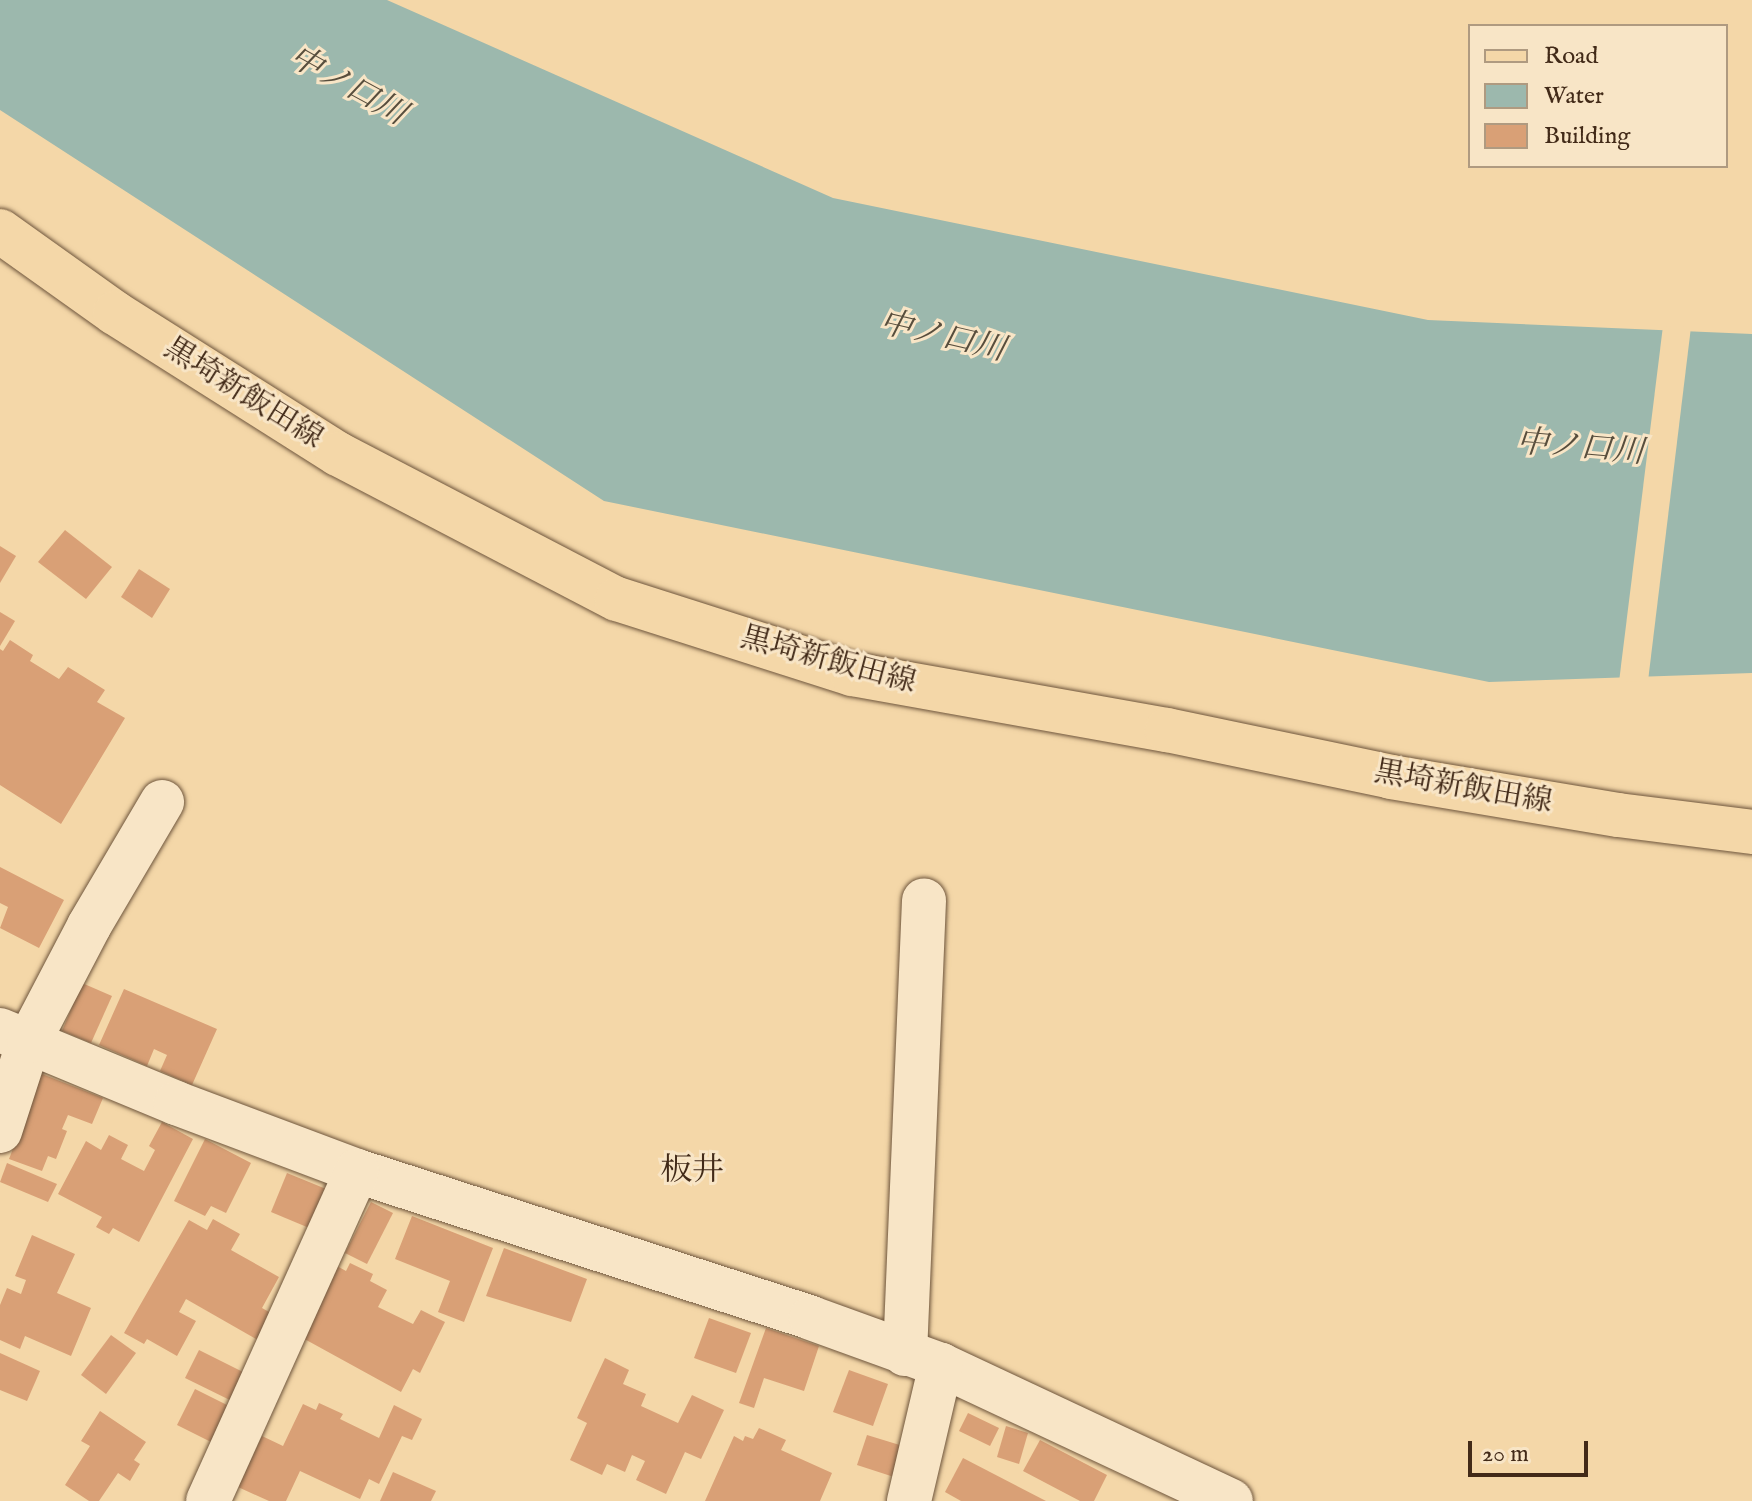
<!DOCTYPE html>
<meta charset="utf-8">
<style>
body{margin:0}
#map{position:relative;width:1752px;height:1501px;overflow:hidden;background:#f4d7a8;font-family:"IM FELL English","Noto Serif JP",serif}
div>[style]{position:absolute}
.water>*{inset:0;background:#9cb8ad}
.pier>*{inset:0;background:#f4d7a8}
.building>*{inset:0;background:#d9a076}
.roads{filter:drop-shadow(0 0 2px #6e553c) drop-shadow(0 0 2px #6e553c)}
.minor>*{height:44px;margin:-22px;padding:0 22px;transform-origin:22px;border-radius:22px;background:#f8e5c6}
.major>*{height:44px;margin:-22px;padding:0 22px;transform-origin:22px;border-radius:22px;background:#f4d7a8}
span{translate:-50% -50%;white-space:nowrap;text-align:center;line-height:1.15;-webkit-text-stroke:6px #f8e5c6;paint-order:stroke}
.street-label{font-size:30px;color:#422a18}
.water-label{font-size:32px;color:#584e3d;font-style:italic}
.neighbourhood-label{font-size:32px;color:#422a18}
.legend{position:absolute;left:1468px;top:24px;width:260px;height:144px;box-sizing:border-box;background:#f8e5c6;border:2px solid #af9a80;margin:0;padding:10px 14px;list-style:none;font-size:24px;color:#422a18}
.legend li{display:flex;align-items:center;gap:16px;height:40px}
.legend b{width:40px;border:2px solid #af9a80}
.scale{position:absolute;left:1468px;top:1441px;width:120px;height:36px;box-sizing:border-box;border:4px solid #422a18;border-top:0;padding-left:10px;font-size:24px;line-height:28px;white-space:nowrap;color:#422a18;-webkit-text-stroke:6px #f8e5c6;paint-order:stroke}
</style>
<div id="map">
<div class="water">
<div style="clip-path:polygon(0 0,387px 0,833px 198px,1428px 320px,1752px 334px,1752px 673px,1489px 682px,604px 501px,0 110px)"></div>
</div>
<div class="pier">
<div style="clip-path:polygon(1663px 326px,1691px 327px,1648px 681px,1619px 682px)"></div>
</div>
<div class="building">
<div style="clip-path:polygon(65px 530px,112px 567px,86px 599px,38px 562px)"></div>
<div style="clip-path:polygon(0 546px,16px 556px,0 583px)"></div>
<div style="clip-path:polygon(139px 569px,170px 589px,152px 618px,121px 597px)"></div>
<div style="clip-path:polygon(0 612px,15px 621px,0 646px)"></div>
<div style="clip-path:polygon(10px 640px,33px 655px,30px 661px,59px 679px,68px 667px,105px 690px,97px 702px,125px 718px,61px 824px,0 785px,0 649px,3px 651px)"></div>
<div style="clip-path:polygon(0 867px,64px 900px,39px 948px,0 928px,8px 907px,0 903px)"></div>
<div style="clip-path:polygon(82px 983px,112px 996px,91px 1043px,62px 1031px)"></div>
<div style="clip-path:polygon(124px 989px,217px 1029px,192px 1085px,160px 1071px,167px 1055px,154px 1049px,147px 1066px,99px 1045px)"></div>
<div style="clip-path:polygon(42px 1074px,103px 1098px,92px 1124px,68px 1115px,62px 1129px,67px 1131px,56px 1159px,48px 1156px,42px 1171px,9px 1159px)"></div>
<div style="clip-path:polygon(162px 1122px,193px 1139px,139px 1242px,113px 1228px,109px 1234px,96px 1227px,102px 1217px,58px 1194px,86px 1141px,101px 1150px,109px 1135px,128px 1145px,121px 1159px,144px 1171px,155px 1150px,149px 1146px)"></div>
<div style="clip-path:polygon(205px 1139px,251px 1163px,226px 1213px,211px 1206px,205px 1216px,174px 1201px)"></div>
<div style="clip-path:polygon(7px 1163px,57px 1184px,48px 1202px,0 1182px)"></div>
<div style="clip-path:polygon(287px 1173px,331px 1191px,314px 1230px,271px 1212px)"></div>
<div style="clip-path:polygon(371px 1202px,393px 1213px,367px 1264px,345px 1253px)"></div>
<div style="clip-path:polygon(412px 1216px,493px 1248px,464px 1322px,438px 1312px,450px 1281px,395px 1259px)"></div>
<div style="clip-path:polygon(213px 1219px,240px 1234px,231px 1250px,279px 1277px,262px 1308px,278px 1317px,263px 1343px,186px 1299px,179px 1312px,196px 1321px,177px 1356px,147px 1339px,144px 1344px,124px 1333px,189px 1220px,207px 1230px)"></div>
<div style="clip-path:polygon(32px 1235px,75px 1254px,57px 1293px,91px 1308px,71px 1356px,25px 1336px,20px 1349px,0 1340px,0 1305px,7px 1288px,21px 1294px,26px 1280px,15px 1276px)"></div>
<div style="clip-path:polygon(504px 1248px,587px 1279px,571px 1322px,486px 1296px)"></div>
<div style="clip-path:polygon(350px 1263px,373px 1274px,370px 1281px,387px 1290px,378px 1307px,413px 1324px,421px 1310px,445px 1322px,420px 1373px,413px 1369px,401px 1392px,299px 1336px,335px 1265px,346px 1271px)"></div>
<div style="clip-path:polygon(709px 1318px,751px 1333px,736px 1373px,694px 1358px)"></div>
<div style="clip-path:polygon(766px 1328px,819px 1346px,804px 1391px,764px 1378px,754px 1408px,739px 1403px)"></div>
<div style="clip-path:polygon(111px 1335px,136px 1353px,106px 1394px,81px 1375px)"></div>
<div style="clip-path:polygon(199px 1350px,253px 1377px,240px 1405px,185px 1378px)"></div>
<div style="clip-path:polygon(0 1353px,40px 1371px,27px 1401px,0 1390px)"></div>
<div style="clip-path:polygon(605px 1358px,629px 1370px,623px 1384px,646px 1394px,641px 1406px,678px 1423px,692px 1395px,724px 1410px,701px 1459px,685px 1452px,666px 1494px,636px 1480px,645px 1461px,632px 1455px,625px 1472px,607px 1464px,602px 1475px,570px 1460px,587px 1423px,577px 1418px)"></div>
<div style="clip-path:polygon(849px 1370px,888px 1384px,873px 1426px,833px 1412px)"></div>
<div style="clip-path:polygon(195px 1389px,239px 1411px,221px 1447px,177px 1425px)"></div>
<div style="clip-path:polygon(319px 1403px,343px 1414px,340px 1419px,379px 1438px,394px 1405px,422px 1419px,412px 1440px,402px 1436px,379px 1484px,369px 1479px,360px 1499px,300px 1471px,286px 1501px,269px 1501px,238px 1487px,262px 1436px,283px 1446px,303px 1404px,316px 1410px)"></div>
<div style="clip-path:polygon(100px 1411px,146px 1442px,134px 1460px,140px 1464px,130px 1481px,118px 1473px,99px 1501px,89px 1501px,65px 1485px,90px 1446px,81px 1441px)"></div>
<div style="clip-path:polygon(968px 1413px,999px 1428px,990px 1446px,959px 1431px)"></div>
<div style="clip-path:polygon(1006px 1426px,1028px 1433px,1019px 1464px,997px 1457px)"></div>
<div style="clip-path:polygon(759px 1428px,786px 1440px,781px 1450px,832px 1473px,820px 1501px,705px 1501px,734px 1436px,743px 1441px,745px 1436px,753px 1439px)"></div>
<div style="clip-path:polygon(867px 1435px,903px 1446px,894px 1477px,857px 1465px)"></div>
<div style="clip-path:polygon(1040px 1440px,1107px 1475px,1094px 1501px,1080px 1501px,1023px 1471px)"></div>
<div style="clip-path:polygon(963px 1458px,1046px 1501px,961px 1501px,945px 1492px)"></div>
<div style="clip-path:polygon(393px 1472px,436px 1491px,431px 1501px,380px 1501px)"></div>
</div>
<div class="roads">
<div class="minor">
<div style="left:0;top:1030px;width:191px;rotate:22.5deg"></div>
<div style="left:176px;top:1103px;width:193px;rotate:20.6deg"></div>
<div style="left:357px;top:1171px;width:477px;rotate:17.9deg"></div>
<div style="left:811px;top:1318px;width:138px;rotate:19.9deg"></div>
<div style="left:941px;top:1365px;width:320px;rotate:25.1deg"></div>
<div style="left:0;top:1131px;width:95px;rotate:-72.1deg"></div>
<div style="left:29px;top:1041px;width:130px;rotate:-62.4deg"></div>
<div style="left:89px;top:926px;width:144px;rotate:-59.5deg"></div>
<div style="left:905px;top:1354px;width:454px;rotate:-87.6deg"></div>
<div style="left:208px;top:1501px;width:362px;rotate:-65.7deg"></div>
<div style="left:909px;top:1501px;width:140px;rotate:-76.8deg"></div>
</div>
<div class="major">
<div style="left:0;top:231px;width:141px;rotate:35.5deg"></div>
<div style="left:115px;top:313px;width:264px;rotate:32.3deg"></div>
<div style="left:338px;top:454px;width:314px;rotate:27.5deg"></div>
<div style="left:617px;top:599px;width:247px;rotate:17.7deg"></div>
<div style="left:852px;top:674px;width:320px;rotate:10.1deg"></div>
<div style="left:1167px;top:730px;width:229px;rotate:11.8deg"></div>
<div style="left:1391px;top:777px;width:230px;rotate:9.5deg"></div>
<div style="left:1618px;top:815px;width:135px;rotate:7.2deg"></div>
</div>
</div>
<div class="street-label">
<span style="left:243px;top:394px;rotate:32deg">黒埼新飯田線</span>
<span style="left:828px;top:661px;rotate:15deg">黒埼新飯田線</span>
<span style="left:1463px;top:788px;rotate:10deg">黒埼新飯田線</span>
</div>
<div class="water-label">
<span style="left:347px;top:87px;rotate:29deg">中ノ口川</span>
<span style="left:942px;top:338px;rotate:13deg">中ノ口川</span>
<span style="left:1580px;top:449px;rotate:5deg">中ノ口川</span>
</div>
<div class="neighbourhood-label">
<span style="left:692px;top:1172px">板井</span>
</div>
<ul class="legend">
<li><b style="height:10px;background:#f4d7a8"></b>Road</li>
<li><b style="height:22px;background:#9cb8ad"></b>Water</li>
<li><b style="height:22px;background:#d9a076"></b>Building</li>
</ul>
<div class="scale">20 m</div>
</div>
